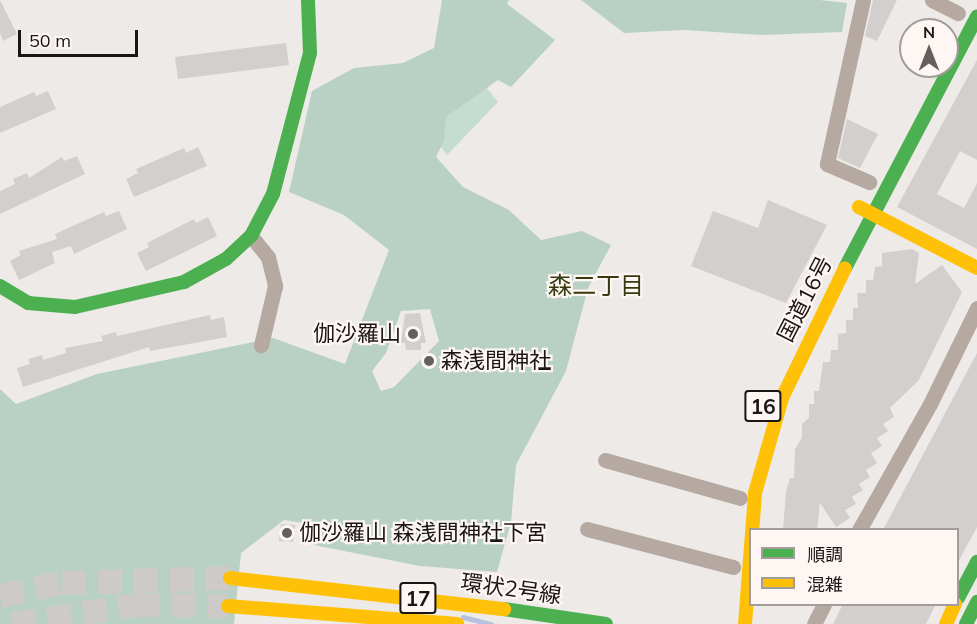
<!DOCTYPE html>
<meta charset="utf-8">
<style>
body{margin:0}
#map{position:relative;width:977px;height:624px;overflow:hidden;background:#edeae8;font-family:Mulish,"Noto Sans JP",sans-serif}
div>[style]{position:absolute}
.green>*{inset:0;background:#c4ddd0}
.forest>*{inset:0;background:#b9d1c4}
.stream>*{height:4.5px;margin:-2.25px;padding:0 2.25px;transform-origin:2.25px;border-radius:2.25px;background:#b6c2dd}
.building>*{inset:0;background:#d2cfce}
.primary-tunnel>*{height:24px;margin-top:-12px;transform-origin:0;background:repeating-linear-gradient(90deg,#cdcac8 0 24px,transparent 0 36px)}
.street>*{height:15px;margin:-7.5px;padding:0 7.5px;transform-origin:7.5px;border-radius:7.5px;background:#b5a9a2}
.fast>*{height:14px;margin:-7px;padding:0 7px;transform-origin:7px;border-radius:7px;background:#4caf50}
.slow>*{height:14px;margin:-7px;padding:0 7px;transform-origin:7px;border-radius:7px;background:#ffc107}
.dots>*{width:16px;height:16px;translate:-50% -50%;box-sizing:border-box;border:3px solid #fef6f2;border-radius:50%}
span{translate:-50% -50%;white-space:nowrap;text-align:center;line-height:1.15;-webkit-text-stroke:4.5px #fef6f2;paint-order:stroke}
.shield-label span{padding:2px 4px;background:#fef6f2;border:2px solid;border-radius:4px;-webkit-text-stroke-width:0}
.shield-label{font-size:21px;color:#191615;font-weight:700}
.street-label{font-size:22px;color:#191615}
.poi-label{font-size:22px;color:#191615}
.right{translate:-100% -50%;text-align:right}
.left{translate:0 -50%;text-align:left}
.neighbourhood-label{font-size:24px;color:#363a11}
.legend{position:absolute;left:749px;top:528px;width:210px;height:78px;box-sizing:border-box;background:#fef6f2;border:2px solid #a29c9a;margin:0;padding:8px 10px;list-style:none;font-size:18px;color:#191615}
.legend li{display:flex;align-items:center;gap:12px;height:30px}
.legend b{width:30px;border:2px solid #a29c9a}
.north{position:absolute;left:899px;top:18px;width:60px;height:60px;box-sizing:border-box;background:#fef6f2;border:2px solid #a29c9a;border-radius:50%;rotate:0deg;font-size:16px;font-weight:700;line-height:24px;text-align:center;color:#191615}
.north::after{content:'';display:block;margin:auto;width:21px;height:27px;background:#63605f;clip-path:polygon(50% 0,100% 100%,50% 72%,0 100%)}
.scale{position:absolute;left:18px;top:30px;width:120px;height:27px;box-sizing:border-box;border:3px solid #191615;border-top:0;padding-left:8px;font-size:18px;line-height:21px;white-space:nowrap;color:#191615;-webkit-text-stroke:4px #fef6f2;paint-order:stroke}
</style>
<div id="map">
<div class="green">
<div style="clip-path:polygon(478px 77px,498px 102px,447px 155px,421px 120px)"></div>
</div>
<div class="forest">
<div style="clip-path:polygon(evenodd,442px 0,509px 0,507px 4px,555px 40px,511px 87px,498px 80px,446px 117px,444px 141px,436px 157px,463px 187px,509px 210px,541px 240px,582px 231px,611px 245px,588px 288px,566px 371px,516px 465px,511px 522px,497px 572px,420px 566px,314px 545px,311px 524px,284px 520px,241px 553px,234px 624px,0 624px,0 389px,16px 404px,97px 374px,273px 338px,345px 364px,389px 250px,344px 215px,289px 192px,312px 91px,354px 68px,403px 63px,434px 48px,442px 0,430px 309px,439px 341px,394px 387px,381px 391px,372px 371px,386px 353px,401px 311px,430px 309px)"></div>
<div style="clip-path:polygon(581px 0,820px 0,847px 3px,842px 32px,761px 35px,684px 30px,624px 33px)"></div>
</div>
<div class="stream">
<div style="left:463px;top:617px;width:29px;rotate:14deg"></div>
</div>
<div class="building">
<div style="clip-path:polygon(0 0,17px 34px,3px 41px,0 33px)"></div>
<div style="clip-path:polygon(873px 0,897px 0,877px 41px,865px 36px)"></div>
<div style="clip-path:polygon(286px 43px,289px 65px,178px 79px,175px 57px)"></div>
<div style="clip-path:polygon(977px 60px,977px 160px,960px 151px,937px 194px,964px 208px,977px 183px,977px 249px,897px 207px)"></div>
<div style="clip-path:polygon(48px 91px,56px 109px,0 133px,0 107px,34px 92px,36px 96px)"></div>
<div style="clip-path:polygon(847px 119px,878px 134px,860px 168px,838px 158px)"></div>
<div style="clip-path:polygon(198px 147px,207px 166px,134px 197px,126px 179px,138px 173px,136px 169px,184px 148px,186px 153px)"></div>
<div style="clip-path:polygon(77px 156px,85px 174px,0 214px,0 191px,15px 184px,13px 179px,27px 173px,29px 178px,62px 157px,64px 161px)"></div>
<div style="clip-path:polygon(768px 200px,827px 225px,786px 303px,691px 266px,713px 211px,758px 228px)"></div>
<div style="clip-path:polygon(119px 211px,127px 229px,74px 254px,71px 246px,52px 252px,55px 263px,19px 280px,10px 261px,21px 255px,19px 251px,57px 239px,55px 234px,104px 212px,106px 216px)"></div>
<div style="clip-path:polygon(208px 217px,217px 236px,146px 271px,137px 253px,149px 247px,147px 243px,194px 219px,196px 223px)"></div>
<div style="clip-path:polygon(912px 249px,919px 253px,915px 284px,942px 265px,962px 292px,919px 380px,890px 408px,894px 417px,883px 424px,888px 431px,877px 438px,882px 446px,871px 453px,877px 463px,866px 470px,870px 477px,859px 484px,863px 490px,852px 497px,856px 504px,845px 510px,850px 518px,836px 527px,820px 503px,817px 530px,783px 530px,786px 491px,790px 478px,794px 478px,795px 449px,802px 438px,802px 424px,809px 418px,809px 404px,814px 404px,814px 391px,819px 391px,823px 362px,830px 362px,831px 350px,838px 350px,838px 334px,846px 333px,846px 320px,853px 320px,853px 308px,858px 308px,857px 293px,866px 293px,866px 280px,873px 280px,875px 267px,882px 266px,882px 253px)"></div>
<div style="clip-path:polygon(420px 313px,426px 343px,421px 343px,421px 350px,406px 350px,405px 343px,401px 343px,405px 314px)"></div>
<div style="clip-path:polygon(210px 315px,211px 320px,224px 317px,227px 337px,150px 351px,149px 347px,23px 387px,17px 368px,30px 364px,28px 359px,42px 355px,43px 360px,66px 353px,65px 348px,103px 341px,101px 336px,116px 332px,117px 336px)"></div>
<div style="clip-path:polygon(977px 353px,977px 527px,957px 564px,957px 530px,883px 530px)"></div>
<div style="clip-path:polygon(281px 524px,295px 525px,293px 542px,279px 541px)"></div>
<div style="clip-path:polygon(843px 604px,936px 604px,926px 624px,833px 624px)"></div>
</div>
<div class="primary-tunnel">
<div style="left:0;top:596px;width:63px;rotate:-11.8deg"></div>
<div style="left:62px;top:583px;width:168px;rotate:-1.7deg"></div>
<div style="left:12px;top:624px;width:125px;rotate:-8.7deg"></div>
<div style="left:136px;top:605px;width:92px;rotate:0.6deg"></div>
</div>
<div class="street">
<div style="left:863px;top:0;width:168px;rotate:102.4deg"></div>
<div style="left:827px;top:164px;width:46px;rotate:23.2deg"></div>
<div style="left:932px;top:0;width:29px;rotate:27deg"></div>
<div style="left:251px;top:236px;width:27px;rotate:51deg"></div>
<div style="left:268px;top:257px;width:30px;rotate:76deg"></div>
<div style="left:275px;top:286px;width:61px;rotate:103.3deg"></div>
<div style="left:605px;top:460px;width:140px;rotate:15.7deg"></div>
<div style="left:587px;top:529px;width:151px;rotate:14.6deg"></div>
<div style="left:859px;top:530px;width:145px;rotate:-60.6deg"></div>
<div style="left:930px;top:404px;width:107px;rotate:-63.9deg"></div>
<div style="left:814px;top:624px;width:22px;rotate:-63deg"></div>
</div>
<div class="fast">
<div style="left:845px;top:268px;width:284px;rotate:-62.3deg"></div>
<div style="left:0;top:286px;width:33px;rotate:31deg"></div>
<div style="left:28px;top:303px;width:47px;rotate:4.9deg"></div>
<div style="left:75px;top:307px;width:112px;rotate:-12.9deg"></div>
<div style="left:184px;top:282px;width:48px;rotate:-28.7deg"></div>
<div style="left:226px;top:259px;width:34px;rotate:-43deg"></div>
<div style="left:251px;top:236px;width:47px;rotate:-62.4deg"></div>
<div style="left:273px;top:194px;width:146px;rotate:-75.3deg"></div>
<div style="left:310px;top:53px;width:53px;rotate:-92.2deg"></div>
<div style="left:958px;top:598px;width:41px;rotate:-62.2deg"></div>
<div style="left:504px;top:609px;width:103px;rotate:8.4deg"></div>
<div style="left:966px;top:624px;width:25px;rotate:-63deg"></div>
</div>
<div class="slow">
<div style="left:859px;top:207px;width:133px;rotate:27.3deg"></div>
<div style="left:230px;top:578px;width:276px;rotate:6.5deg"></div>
<div style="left:228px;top:606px;width:230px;rotate:4.5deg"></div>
<div style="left:745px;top:624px;width:131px;rotate:-85.6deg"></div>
<div style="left:755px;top:493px;width:99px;rotate:-74.1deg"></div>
<div style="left:782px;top:398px;width:144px;rotate:-64.1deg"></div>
<div style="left:946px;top:624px;width:22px;rotate:-66deg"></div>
</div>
<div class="dots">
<div style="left:413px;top:334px;background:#63605f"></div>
<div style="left:429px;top:361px;background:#63605f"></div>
<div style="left:287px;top:533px;background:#63605f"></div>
</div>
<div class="shield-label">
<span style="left:763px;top:406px">16</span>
<span style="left:418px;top:598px">17</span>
</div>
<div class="street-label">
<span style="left:805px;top:299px;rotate:-63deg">国道16号</span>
<span style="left:511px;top:589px;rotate:8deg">環状2号線</span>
</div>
<div class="poi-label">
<span class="right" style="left:401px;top:334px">伽沙羅山</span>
<span class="left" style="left:441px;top:361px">森浅間神社</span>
<span class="left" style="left:299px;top:533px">伽沙羅山 森浅間神社下宮</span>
</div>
<div class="neighbourhood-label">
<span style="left:596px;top:286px">森二丁目</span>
</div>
<ul class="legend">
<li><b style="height:8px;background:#4caf50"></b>順調</li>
<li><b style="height:8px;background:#ffc107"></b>混雑</li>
</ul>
<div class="north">N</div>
<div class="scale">50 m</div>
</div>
